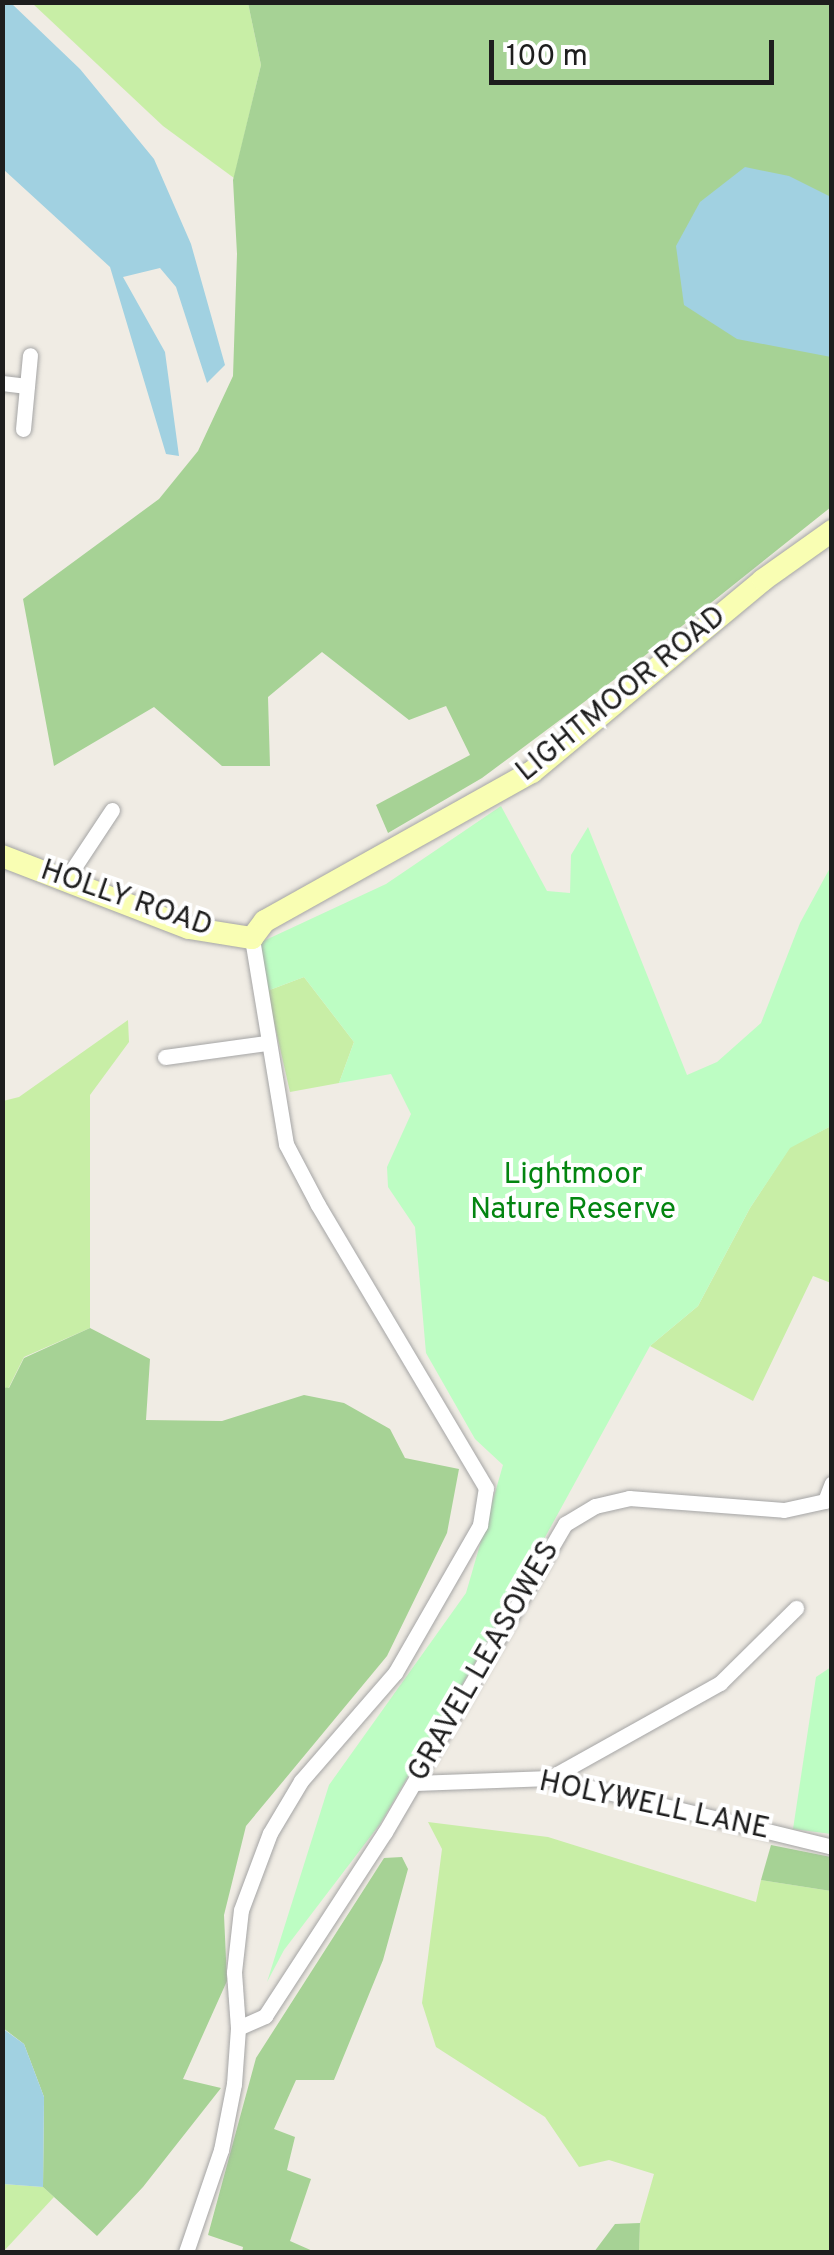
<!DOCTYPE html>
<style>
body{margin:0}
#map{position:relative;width:834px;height:2255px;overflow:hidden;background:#f0ece4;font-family:Overpass,sans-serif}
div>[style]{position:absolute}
.grass>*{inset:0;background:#c8eea6}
.forest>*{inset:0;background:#a6d295}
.park>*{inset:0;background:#bdfdc3}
.water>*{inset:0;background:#a1d1e1}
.roads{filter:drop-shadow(0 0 2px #a5a5a5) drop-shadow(0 0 2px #a5a5a5)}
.street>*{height:15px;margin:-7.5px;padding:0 7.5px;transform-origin:7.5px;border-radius:7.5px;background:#fff}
.secondary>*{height:22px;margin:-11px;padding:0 11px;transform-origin:11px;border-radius:11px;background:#f9feb3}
span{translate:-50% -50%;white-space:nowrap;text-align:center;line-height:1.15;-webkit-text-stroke:8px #fff;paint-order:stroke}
.street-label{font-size:30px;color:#1e1e1e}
.park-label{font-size:30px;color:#038510}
.frame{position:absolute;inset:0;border:5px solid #1e1e1e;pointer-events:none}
.scale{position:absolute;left:489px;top:40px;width:285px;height:45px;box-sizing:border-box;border:5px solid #1e1e1e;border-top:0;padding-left:12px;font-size:30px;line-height:35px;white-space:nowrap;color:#1e1e1e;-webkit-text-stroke:8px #fff;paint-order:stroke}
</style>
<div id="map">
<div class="grass">
<div style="clip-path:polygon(32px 3px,248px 3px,261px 65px,234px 178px,163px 126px)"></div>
<div style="clip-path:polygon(304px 977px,354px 1042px,339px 1083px,290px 1092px,267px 991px)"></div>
<div style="clip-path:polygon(128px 1020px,129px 1042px,90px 1095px,90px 1328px,24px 1357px,8px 1389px,3px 1386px,3px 1101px,19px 1097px)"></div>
<div style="clip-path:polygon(831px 1126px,831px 1283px,813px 1276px,753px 1401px,650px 1346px,698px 1306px,750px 1208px,790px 1147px)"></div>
<div style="clip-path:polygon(428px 1822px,548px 1837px,756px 1902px,761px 1880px,831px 1891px,831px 2252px,639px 2252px,640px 2223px,654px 2174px,609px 2160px,579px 2167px,545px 2117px,436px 2047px,422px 2003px,442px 1849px)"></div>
<div style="clip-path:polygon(3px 2184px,43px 2187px,54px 2197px,3px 2252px)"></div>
</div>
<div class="forest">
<div style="clip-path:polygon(248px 3px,831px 3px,831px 507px,623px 673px,482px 778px,388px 833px,376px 805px,470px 755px,446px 706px,409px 720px,322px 652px,268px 697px,270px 766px,222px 766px,154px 707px,54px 766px,23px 599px,159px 499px,198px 451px,233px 376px,237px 254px,233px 180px,261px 65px)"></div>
<div style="clip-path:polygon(90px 1328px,150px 1359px,146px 1420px,222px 1421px,304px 1395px,344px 1403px,390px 1429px,405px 1458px,459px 1469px,447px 1533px,387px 1656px,246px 1826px,224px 1915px,227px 1981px,183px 2079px,221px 2088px,143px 2187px,97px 2236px,43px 2187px,44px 2097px,24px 2044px,3px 2028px,2px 1387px,9px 1388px,24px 1358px)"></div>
<div style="clip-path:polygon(771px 1845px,831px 1857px,831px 1891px,761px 1880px)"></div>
<div style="clip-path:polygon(402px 1857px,408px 1869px,383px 1960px,334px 2080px,296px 2080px,274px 2129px,295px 2137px,287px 2170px,311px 2179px,290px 2241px,315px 2252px,242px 2252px,243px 2247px,208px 2235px,256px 2058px,384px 1858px)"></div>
<div style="clip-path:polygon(640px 2223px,639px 2252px,594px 2252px,615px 2224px)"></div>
</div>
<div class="park">
<div style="clip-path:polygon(501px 806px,547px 891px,570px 893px,571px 855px,588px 827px,687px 1075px,717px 1062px,761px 1023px,800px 923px,831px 866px,831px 1126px,790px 1148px,750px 1208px,698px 1306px,650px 1346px,493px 1632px,380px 1824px,284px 1950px,267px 1982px,329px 1785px,466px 1593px,503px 1465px,475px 1439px,426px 1353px,415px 1227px,388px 1187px,387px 1167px,411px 1114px,391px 1074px,339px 1083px,354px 1042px,304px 977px,267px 991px,257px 944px,386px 884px)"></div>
<div style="clip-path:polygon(831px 1667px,831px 1834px,793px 1829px,816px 1677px)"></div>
</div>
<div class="water">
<div style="clip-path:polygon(2px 3px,11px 3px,80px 69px,154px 159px,191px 244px,225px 365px,207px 383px,176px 287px,160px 268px,123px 277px,165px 352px,179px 456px,166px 454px,110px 267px,3px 169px)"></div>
<div style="clip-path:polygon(745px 167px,789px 176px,831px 197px,831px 357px,737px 339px,684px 305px,676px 246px,700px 202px)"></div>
<div style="clip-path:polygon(2px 2028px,24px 2044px,44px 2097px,43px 2187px,3px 2184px)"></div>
</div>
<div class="roads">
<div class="street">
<div style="left:2px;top:383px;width:25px;rotate:7deg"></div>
<div style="left:23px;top:429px;width:74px;rotate:-84.6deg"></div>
<div style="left:65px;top:881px;width:85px;rotate:-56.5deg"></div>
<div style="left:165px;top:1057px;width:102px;rotate:-7.9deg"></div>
<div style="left:550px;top:1778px;width:195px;rotate:-29.2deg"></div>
<div style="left:720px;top:1683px;width:107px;rotate:-44.6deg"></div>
<div style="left:415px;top:1783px;width:135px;rotate:-2.1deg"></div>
<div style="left:550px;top:1778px;width:290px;rotate:13.7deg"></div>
<div style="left:238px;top:2028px;width:30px;rotate:-24deg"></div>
<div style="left:265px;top:2016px;width:220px;rotate:-56.9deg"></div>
<div style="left:385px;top:1832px;width:357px;rotate:-59.7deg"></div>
<div style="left:565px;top:1524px;width:35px;rotate:-31deg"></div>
<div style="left:595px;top:1506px;width:35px;rotate:-13deg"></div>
<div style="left:629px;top:1498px;width:155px;rotate:4.4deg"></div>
<div style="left:784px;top:1510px;width:42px;rotate:-12.4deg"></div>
<div style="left:825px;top:1501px;width:19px;rotate:-69deg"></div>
<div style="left:186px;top:2252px;width:108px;rotate:-71.1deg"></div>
<div style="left:221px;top:2150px;width:67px;rotate:-78.9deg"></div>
<div style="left:234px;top:2084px;width:56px;rotate:-85.9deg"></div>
<div style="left:238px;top:2028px;width:56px;rotate:-94.1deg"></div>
<div style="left:234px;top:1972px;width:62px;rotate:-83.6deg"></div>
<div style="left:241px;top:1910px;width:82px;rotate:-69.4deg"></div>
<div style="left:270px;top:1833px;width:61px;rotate:-59.2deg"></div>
<div style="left:301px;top:1781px;width:143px;rotate:-49deg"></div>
<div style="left:395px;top:1673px;width:171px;rotate:-60.1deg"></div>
<div style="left:480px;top:1525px;width:37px;rotate:-81deg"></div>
<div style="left:486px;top:1488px;width:329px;rotate:-120.7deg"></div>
<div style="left:318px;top:1205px;width:69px;rotate:-117.7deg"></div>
<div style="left:286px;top:1144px;width:209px;rotate:-99.4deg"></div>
</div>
<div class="secondary">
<div style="left:2px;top:856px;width:200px;rotate:21.1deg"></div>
<div style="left:189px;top:928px;width:64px;rotate:9deg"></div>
<div style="left:252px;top:938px;width:21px;rotate:-53deg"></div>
<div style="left:265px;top:921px;width:306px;rotate:-29.2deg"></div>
<div style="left:532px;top:772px;width:300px;rotate:-39.7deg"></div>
<div style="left:763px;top:580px;width:85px;rotate:-35.4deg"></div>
</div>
</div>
<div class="street-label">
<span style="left:622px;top:695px;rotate:-39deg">LIGHTMOOR ROAD</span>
<span style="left:126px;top:900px;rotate:19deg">HOLLY ROAD</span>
<span style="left:485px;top:1662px;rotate:-60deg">GRAVEL LEASOWES</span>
<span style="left:654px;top:1807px;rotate:12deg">HOLYWELL LANE</span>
</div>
<div class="park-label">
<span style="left:573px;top:1193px">Lightmoor<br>Nature Reserve</span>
</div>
<div class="frame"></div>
<div class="scale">100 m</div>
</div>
